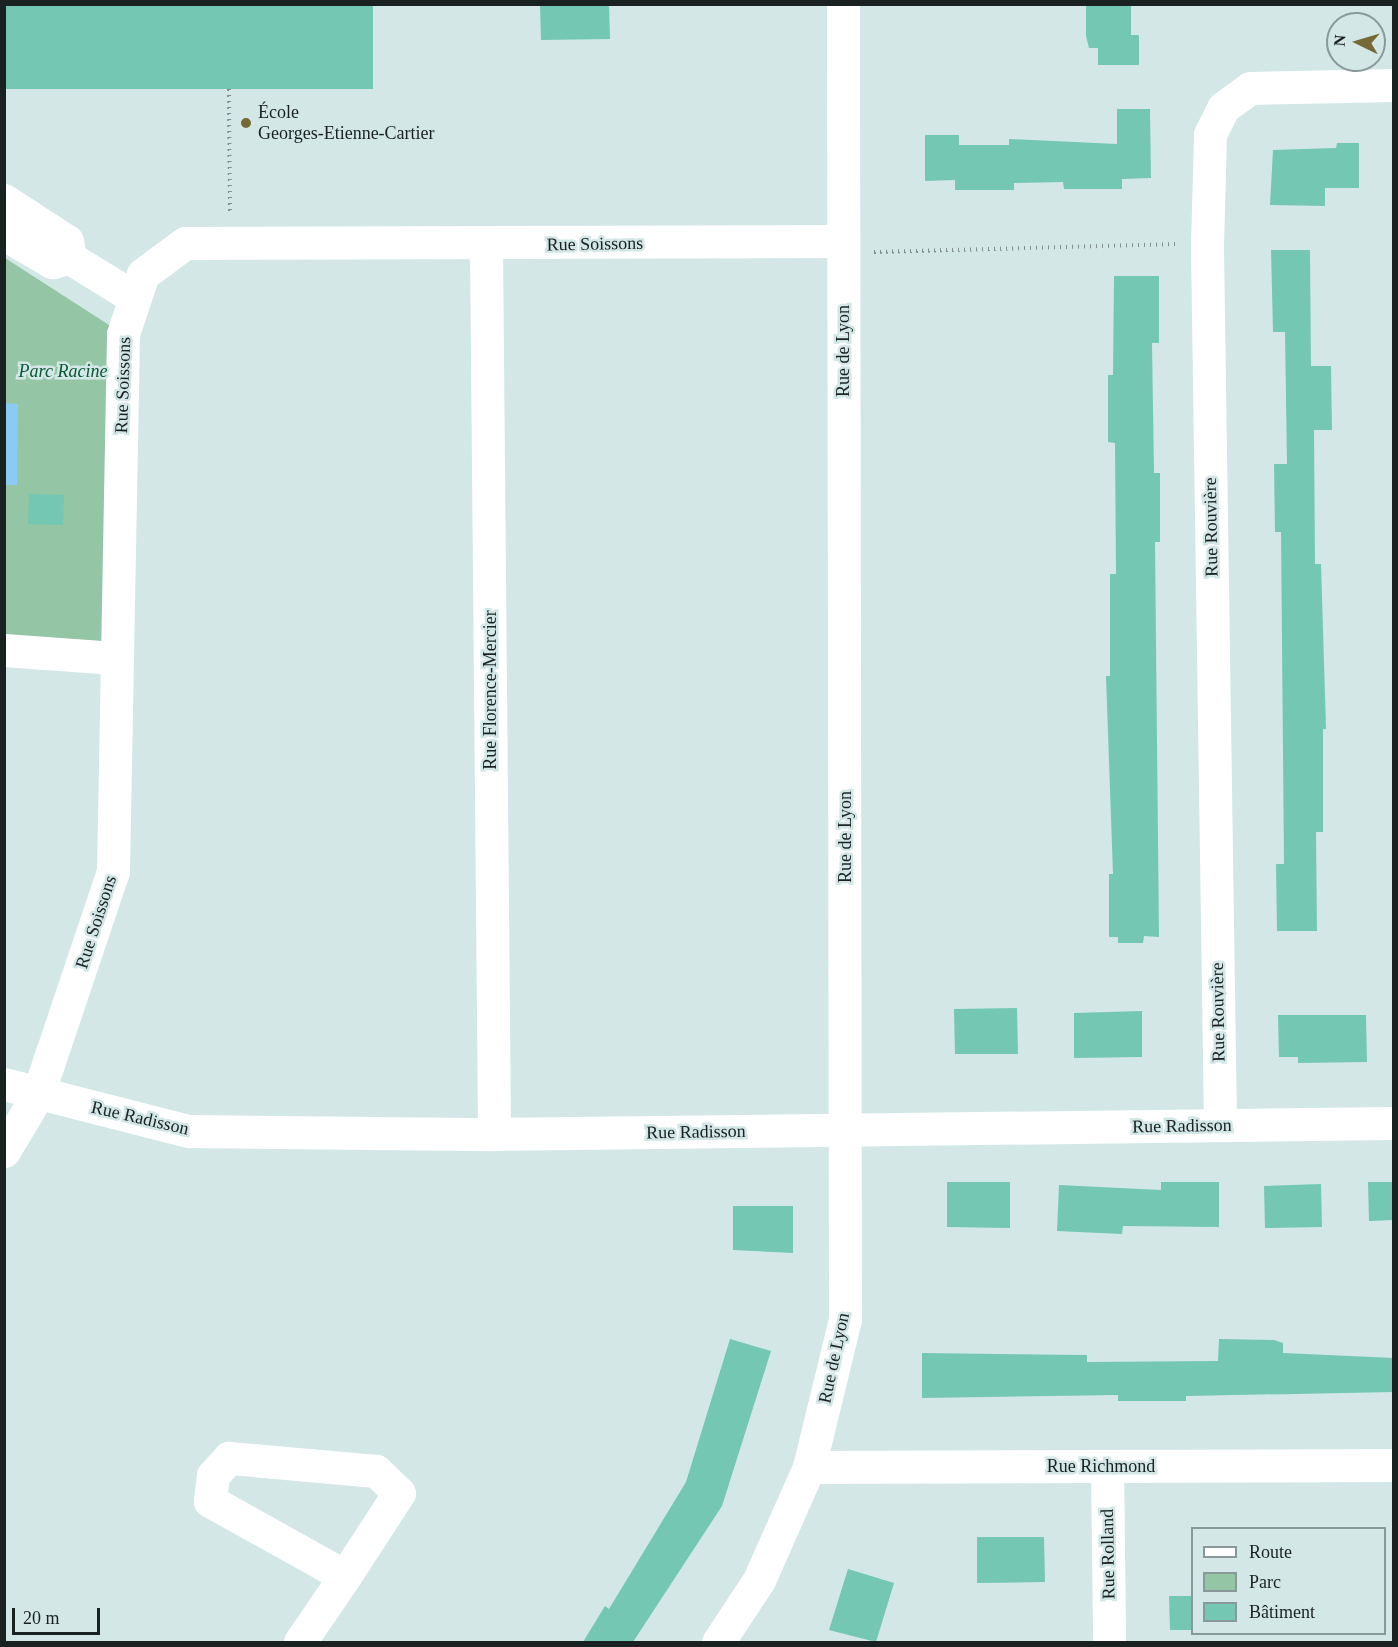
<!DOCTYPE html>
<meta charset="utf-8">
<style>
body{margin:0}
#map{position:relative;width:1398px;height:1647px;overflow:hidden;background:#d3e7e7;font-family:"Times New Roman",serif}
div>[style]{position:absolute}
.green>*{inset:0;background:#94c5a5}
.water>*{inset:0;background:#8bcaf3}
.building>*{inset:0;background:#73c7b3}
.path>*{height:4px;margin-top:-2px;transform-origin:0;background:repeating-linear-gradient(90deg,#818f8f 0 1.5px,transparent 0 6px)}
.minor>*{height:33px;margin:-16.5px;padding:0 16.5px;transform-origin:16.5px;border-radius:16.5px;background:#fff}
.dots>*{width:16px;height:16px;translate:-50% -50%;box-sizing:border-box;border:3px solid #d3e7e7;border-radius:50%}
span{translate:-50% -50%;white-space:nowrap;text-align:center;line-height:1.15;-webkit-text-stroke:5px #d3e7e7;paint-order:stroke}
.poi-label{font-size:18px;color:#1a2121}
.left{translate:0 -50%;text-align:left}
.street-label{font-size:18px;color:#1a2121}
.park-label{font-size:18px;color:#0a5834;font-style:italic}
.frame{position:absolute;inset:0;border:6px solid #1a2121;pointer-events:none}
.legend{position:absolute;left:1191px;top:1527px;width:195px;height:108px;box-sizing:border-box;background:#d3e7e7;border:2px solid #899898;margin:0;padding:8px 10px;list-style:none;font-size:18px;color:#1a2121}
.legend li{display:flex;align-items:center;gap:12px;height:30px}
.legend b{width:30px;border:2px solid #899898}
.north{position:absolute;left:1326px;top:12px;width:60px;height:60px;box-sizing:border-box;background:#d3e7e7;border:2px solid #899898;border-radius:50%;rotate:275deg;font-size:16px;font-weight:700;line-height:24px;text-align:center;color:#1a2121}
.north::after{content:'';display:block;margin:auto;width:21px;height:27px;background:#766936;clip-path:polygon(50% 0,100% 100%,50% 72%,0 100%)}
.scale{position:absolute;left:12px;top:1608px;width:88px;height:27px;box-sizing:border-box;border:3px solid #1a2121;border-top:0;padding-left:8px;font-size:18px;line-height:21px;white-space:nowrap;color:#1a2121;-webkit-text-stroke:4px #d3e7e7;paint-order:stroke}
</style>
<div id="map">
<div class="green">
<div style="clip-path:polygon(5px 258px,123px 334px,115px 658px,5px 650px)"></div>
</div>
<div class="water">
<div style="clip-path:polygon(5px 403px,18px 404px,17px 485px,5px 485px)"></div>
</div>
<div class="building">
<div style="clip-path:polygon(4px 4px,373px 4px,373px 89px,4px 89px)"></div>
<div style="clip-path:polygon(540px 4px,609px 4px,610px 39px,541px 40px)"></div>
<div style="clip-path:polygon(1086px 4px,1131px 4px,1131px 35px,1139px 35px,1139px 65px,1098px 65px,1098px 48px,1089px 48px,1086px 36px)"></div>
<div style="clip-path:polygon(1117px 109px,1150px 109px,1151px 178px,1122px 179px,1122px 189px,1064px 189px,1063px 182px,1014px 183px,1014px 190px,955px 190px,955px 180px,925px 181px,925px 135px,959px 135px,959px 145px,1009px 145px,1009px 139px,1117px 144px)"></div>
<div style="clip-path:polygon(1337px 143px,1359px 143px,1359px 188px,1325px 188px,1325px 206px,1270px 205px,1273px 150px,1336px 148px)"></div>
<div style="clip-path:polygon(1271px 250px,1310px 250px,1311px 366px,1331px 366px,1332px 430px,1314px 430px,1315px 564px,1321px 564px,1326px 729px,1323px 729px,1323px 832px,1316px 832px,1317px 931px,1277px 931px,1276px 864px,1284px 864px,1281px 532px,1275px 532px,1274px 464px,1287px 464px,1285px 332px,1273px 332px)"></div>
<div style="clip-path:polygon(1114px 276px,1159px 276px,1159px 343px,1152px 343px,1154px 473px,1160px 473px,1160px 542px,1155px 542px,1159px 937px,1144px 936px,1143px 943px,1118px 943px,1118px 937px,1109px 937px,1109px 874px,1113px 874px,1106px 676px,1110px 676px,1110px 574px,1116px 574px,1115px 443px,1108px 442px,1108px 375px,1113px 375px)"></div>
<div style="clip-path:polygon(29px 494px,64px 495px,63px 525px,28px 524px)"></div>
<div style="clip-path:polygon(1017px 1008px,1018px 1054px,955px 1054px,954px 1009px)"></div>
<div style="clip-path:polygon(1142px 1011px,1142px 1057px,1074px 1058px,1074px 1013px)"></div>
<div style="clip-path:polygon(1278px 1015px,1366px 1015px,1367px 1062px,1298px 1063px,1298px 1057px,1279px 1057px)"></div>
<div style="clip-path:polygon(947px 1182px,1010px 1182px,1010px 1228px,947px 1227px)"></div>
<div style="clip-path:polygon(1161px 1182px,1219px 1182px,1219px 1227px,1123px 1226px,1122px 1234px,1057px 1231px,1059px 1185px,1161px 1190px)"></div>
<div style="clip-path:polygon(1368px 1182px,1394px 1182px,1394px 1220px,1369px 1221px)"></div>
<div style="clip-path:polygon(1321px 1184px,1322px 1227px,1265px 1228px,1264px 1186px)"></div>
<div style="clip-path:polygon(733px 1206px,793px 1206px,793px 1253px,733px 1250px)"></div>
<div style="clip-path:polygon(730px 1339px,771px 1351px,722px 1506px,633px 1642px,583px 1642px,605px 1606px,609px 1609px,686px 1482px)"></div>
<div style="clip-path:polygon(1219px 1339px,1274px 1340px,1283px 1343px,1283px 1353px,1394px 1358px,1394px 1392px,1186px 1396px,1186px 1401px,1118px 1401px,1118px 1395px,922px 1398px,922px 1353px,1087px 1355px,1087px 1362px,1218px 1361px)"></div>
<div style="clip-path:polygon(977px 1537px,1044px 1537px,1045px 1582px,977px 1583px)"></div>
<div style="clip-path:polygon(848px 1569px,894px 1583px,876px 1642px,829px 1630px)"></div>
<div style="clip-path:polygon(1169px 1596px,1192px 1596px,1192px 1630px,1170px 1630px)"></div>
</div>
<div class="path">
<div style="left:229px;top:89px;width:123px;rotate:89.5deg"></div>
<div style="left:874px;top:252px;width:304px;rotate:-1.5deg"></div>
</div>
<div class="minor">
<div style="left:4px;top:200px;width:75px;rotate:33.1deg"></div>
<div style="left:67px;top:241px;width:17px;rotate:80deg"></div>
<div style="left:4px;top:234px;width:56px;rotate:30.3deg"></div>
<div style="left:52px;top:262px;width:18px;rotate:-13deg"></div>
<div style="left:70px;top:258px;width:76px;rotate:31.6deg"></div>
<div style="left:486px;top:246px;width:888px;rotate:89.48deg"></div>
<div style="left:4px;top:650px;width:111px;rotate:4.1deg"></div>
<div style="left:4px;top:1084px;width:191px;rotate:14.3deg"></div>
<div style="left:189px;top:1131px;width:305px;rotate:0.6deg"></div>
<div style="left:494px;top:1134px;width:900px;rotate:-0.7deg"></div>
<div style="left:1220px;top:1125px;width:881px;rotate:-90.85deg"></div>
<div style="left:1207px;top:244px;width:110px;rotate:-88.4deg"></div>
<div style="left:1210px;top:134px;width:30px;rotate:-63deg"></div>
<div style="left:1224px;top:107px;width:32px;rotate:-36deg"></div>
<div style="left:1250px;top:88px;width:144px;rotate:-1.2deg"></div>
<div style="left:4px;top:1151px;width:66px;rotate:-59.2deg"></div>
<div style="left:38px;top:1094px;width:235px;rotate:-71.4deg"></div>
<div style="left:113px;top:871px;width:537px;rotate:-88.93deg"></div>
<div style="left:123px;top:334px;width:63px;rotate:-71.6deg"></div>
<div style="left:143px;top:274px;width:52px;rotate:-36.4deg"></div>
<div style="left:185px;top:243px;width:657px;rotate:-0.17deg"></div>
<div style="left:1107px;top:1466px;width:176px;rotate:89.3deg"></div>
<div style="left:809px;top:1467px;width:585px;rotate:-0.2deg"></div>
<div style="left:300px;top:1642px;width:80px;rotate:-55.7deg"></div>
<div style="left:345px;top:1576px;width:99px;rotate:-57deg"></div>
<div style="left:399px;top:1493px;width:32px;rotate:-136deg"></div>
<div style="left:376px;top:1471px;width:148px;rotate:-174.9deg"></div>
<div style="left:229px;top:1458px;width:23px;rotate:133deg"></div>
<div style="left:213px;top:1475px;width:26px;rotate:97deg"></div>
<div style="left:210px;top:1501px;width:154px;rotate:29.1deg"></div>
<div style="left:718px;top:1642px;width:74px;rotate:-56.5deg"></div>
<div style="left:759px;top:1580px;width:124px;rotate:-66.1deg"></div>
<div style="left:809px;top:1467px;width:152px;rotate:-76.3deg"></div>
<div style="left:845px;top:1319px;width:1315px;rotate:-90.09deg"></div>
</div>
<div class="dots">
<div style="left:246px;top:123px;background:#766936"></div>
</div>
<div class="poi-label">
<span class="left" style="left:258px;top:123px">École<br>Georges-Etienne-Cartier</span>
</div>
<div class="street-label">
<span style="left:595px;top:244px;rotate:-1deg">Rue Soissons</span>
<span style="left:843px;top:351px;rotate:-90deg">Rue de Lyon</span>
<span style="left:123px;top:385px;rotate:-88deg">Rue Soissons</span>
<span style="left:1211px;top:527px;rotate:-91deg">Rue Rouvière</span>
<span style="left:490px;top:690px;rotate:-90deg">Rue Florence-Mercier</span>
<span style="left:845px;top:837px;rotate:-90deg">Rue de Lyon</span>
<span style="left:96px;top:922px;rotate:-72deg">Rue Soissons</span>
<span style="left:1218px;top:1012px;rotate:-91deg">Rue Rouvière</span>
<span style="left:140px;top:1118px;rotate:13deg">Rue Radisson</span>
<span style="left:1182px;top:1126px;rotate:-1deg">Rue Radisson</span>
<span style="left:696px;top:1132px;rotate:-1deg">Rue Radisson</span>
<span style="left:834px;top:1358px;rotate:-78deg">Rue de Lyon</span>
<span style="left:1101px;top:1466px">Rue Richmond</span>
<span style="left:1108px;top:1554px;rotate:-91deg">Rue Rolland</span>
</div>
<div class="park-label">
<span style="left:63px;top:371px">Parc Racine</span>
</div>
<div class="frame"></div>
<ul class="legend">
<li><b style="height:8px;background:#fff"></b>Route</li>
<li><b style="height:16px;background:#94c5a5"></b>Parc</li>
<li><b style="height:16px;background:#73c7b3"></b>Bâtiment</li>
</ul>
<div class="north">N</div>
<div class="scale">20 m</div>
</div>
